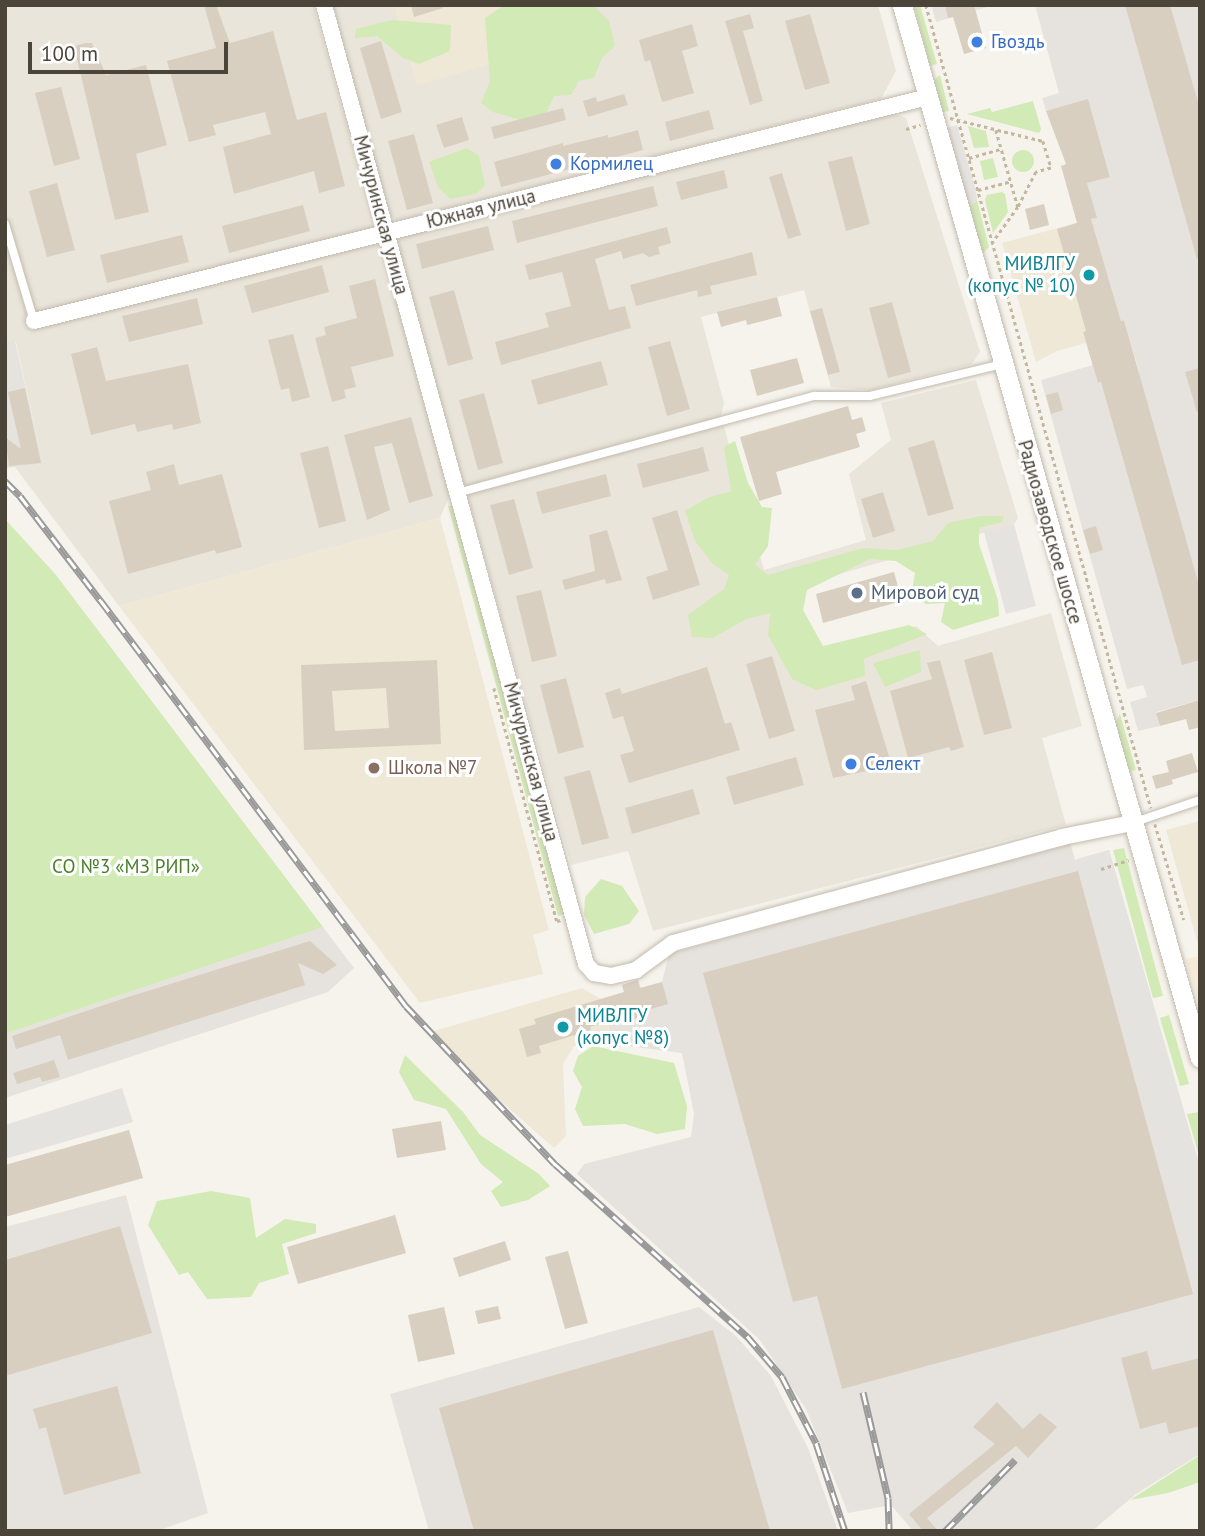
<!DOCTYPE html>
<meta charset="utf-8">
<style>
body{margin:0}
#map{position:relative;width:1205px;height:1536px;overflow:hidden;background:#f6f3ec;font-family:"PT Sans",sans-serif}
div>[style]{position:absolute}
.residential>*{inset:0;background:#eae5da}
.commercial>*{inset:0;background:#f7ead8}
.industrial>*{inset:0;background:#e6e2dd}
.education>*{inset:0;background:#efe8d6}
.green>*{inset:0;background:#d2eab5}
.round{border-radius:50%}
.parking>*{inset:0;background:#e5e3e0}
.building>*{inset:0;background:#d8cfc1}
.path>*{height:2.5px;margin-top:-1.25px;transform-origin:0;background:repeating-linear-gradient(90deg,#c4b79f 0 3.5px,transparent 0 7px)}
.roads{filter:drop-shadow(0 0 2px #c2bbae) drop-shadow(0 0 2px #c2bbae)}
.service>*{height:8px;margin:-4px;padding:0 4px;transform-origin:4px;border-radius:4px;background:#fff}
.minor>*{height:16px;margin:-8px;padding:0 8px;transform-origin:8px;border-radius:8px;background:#fff}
.tertiary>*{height:19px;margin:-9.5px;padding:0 9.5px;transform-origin:9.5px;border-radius:9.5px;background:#fff}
.rail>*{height:7px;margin-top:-3.5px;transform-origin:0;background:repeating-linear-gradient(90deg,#fff 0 13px,#9a9a9a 0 26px);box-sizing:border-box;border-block:2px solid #9a9a9a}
.dots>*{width:19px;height:19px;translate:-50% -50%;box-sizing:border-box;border:4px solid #fff;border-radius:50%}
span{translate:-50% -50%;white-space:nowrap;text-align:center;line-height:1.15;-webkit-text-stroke:6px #fff;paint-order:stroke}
.shop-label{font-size:19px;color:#366cbe}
.left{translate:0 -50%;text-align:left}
.street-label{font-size:19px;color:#4b4439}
.culture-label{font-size:19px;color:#0d838f}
.right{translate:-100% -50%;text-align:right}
.service-label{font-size:19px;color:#4e5e75}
.education-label{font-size:19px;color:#785e54}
.park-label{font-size:19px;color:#4a7f2a}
.frame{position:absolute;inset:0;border:7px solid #4b4439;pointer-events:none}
.scale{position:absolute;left:28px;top:42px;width:200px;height:32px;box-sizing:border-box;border:4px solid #4b4439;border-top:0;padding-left:9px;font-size:21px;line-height:24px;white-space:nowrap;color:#4b4439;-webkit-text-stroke:5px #fff;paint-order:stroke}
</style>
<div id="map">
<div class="residential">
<div style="clip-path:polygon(5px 5px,313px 5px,450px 495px,440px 518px,119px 606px,15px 467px,43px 464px,16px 342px,5px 343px)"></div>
<div style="clip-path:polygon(331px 5px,878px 5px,896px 71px,881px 99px,397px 221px,388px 213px)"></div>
<div style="clip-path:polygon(890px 112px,906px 118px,980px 352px,972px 364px,872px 390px,831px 387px,804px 290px,701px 317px,724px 403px,721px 416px,764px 570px,866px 540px,849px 474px,891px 440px,881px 403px,976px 380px,1018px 518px,1014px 524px,791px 588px,811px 656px,916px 626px,938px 646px,1051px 613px,1082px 726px,1042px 738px,1066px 825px,653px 931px,628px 851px,571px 865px,397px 247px,400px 235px)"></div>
</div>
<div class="commercial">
<div style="clip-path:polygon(1200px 956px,1200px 1009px,1186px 959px)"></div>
</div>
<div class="industrial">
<div style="clip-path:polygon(931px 5px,994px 5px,936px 22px)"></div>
<div style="clip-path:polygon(1035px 5px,1200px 5px,1200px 700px,1156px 712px,1160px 726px,1138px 731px,1130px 702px,1147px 697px,1146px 693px,1143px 685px,1127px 689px,1041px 380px,1093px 365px,1098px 383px,1139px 371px,1124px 320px,1121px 321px,1091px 219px,1096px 218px,1087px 183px,1110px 176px,1088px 100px,1046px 111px,1042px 98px,1059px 93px)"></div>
<div style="clip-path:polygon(15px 341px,43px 464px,6px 468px,5px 343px)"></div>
<div style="clip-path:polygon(1070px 842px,1075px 860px,1109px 850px,1200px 1167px,1200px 1454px,1136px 1494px,1092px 1531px,913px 1531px,891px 1505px,848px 1513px,806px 1409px,760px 1340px,577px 1174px,584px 1164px,691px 1137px,694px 1114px,682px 1053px,613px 1044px,607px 1021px,624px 992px,622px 985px,638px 980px,641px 988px,662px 982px,669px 954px)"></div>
<div style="clip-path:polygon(323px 927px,354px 968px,328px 992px,5px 1098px,5px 1034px)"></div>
<div style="clip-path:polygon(126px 1195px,208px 1513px,157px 1531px,5px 1531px,5px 1227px)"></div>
<div style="clip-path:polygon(699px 1307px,736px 1336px,771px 1376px,808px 1448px,838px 1531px,429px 1531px,390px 1394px)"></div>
</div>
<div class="education">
<div style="clip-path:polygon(394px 5px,529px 5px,542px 49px,417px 85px)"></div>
<div style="clip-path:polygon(1091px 219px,1121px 321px,1083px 332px,1086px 343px,1057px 351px,1036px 362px,1002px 243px)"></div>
<div style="clip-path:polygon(440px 518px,549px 930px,533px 935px,543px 974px,420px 1003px,119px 606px)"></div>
<div style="clip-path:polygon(1200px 821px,1200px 952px,1166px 830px)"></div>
<div style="clip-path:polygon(582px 988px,601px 999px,613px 1044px,588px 1040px,574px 1046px,563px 1064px,566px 1136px,554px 1148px,486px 1088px,434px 1031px)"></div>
</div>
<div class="green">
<div style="clip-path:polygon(505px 5px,593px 5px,609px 21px,615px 46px,602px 58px,594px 78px,579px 81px,571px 95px,554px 96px,545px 115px,527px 122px,493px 112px,481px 103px,490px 81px,485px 18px)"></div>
<div style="clip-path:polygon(914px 5px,920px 5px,937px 64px,930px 66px)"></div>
<div style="clip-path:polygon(392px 20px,451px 25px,450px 51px,419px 64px,403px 58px,377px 36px,355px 38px,356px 29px)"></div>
<div style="clip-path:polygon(940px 75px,949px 111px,943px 112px,934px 80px)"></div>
<div style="clip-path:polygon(1033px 101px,1041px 129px,1039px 133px,967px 114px,990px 108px,992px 112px)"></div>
<div style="clip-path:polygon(968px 126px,986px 131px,989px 147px,974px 148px)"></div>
<div style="clip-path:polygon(467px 148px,479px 156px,485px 185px,476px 194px,450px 199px,438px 187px,429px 162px)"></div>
<div class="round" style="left:1012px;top:150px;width:22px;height:22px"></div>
<div style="clip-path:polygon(993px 158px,998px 177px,984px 180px,980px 161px)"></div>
<div style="clip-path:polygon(1002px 192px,1005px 194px,1008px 212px,993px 233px,985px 200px,987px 195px)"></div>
<div style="clip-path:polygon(977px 200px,989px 247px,981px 255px,968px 209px)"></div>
<div style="clip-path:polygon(735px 441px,748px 483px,762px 507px,772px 508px,768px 546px,755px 565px,768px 575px,863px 548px,897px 550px,933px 541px,948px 523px,980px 516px,1004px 516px,1002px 522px,979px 528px,979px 544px,998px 600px,999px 616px,953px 630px,941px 622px,945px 603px,926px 604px,911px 596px,915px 573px,896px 561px,870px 559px,807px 590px,803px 610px,823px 646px,909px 625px,927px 634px,864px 659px,865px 676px,816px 690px,792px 679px,768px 635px,770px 613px,746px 619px,713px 638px,692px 637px,688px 615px,724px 589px,729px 575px,713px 564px,695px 541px,685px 511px,707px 498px,731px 491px,724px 447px)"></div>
<div style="clip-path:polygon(456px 504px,568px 913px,558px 916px,448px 506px)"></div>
<div style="clip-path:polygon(5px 519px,56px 575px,323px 927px,5px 1034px)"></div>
<div style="clip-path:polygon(920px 650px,921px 672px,885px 687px,873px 663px)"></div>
<div style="clip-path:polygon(1120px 714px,1136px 770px,1127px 772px,1114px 725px)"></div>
<div style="clip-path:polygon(1124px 848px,1163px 996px,1153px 998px,1113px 850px)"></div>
<div style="clip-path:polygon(601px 879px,622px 886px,639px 911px,629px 924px,594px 934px,584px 915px,585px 897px)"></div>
<div style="clip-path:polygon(1169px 1015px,1189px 1084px,1180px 1086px,1160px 1018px)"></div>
<div style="clip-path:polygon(593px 1046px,674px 1063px,687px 1106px,685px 1129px,657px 1134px,625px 1124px,583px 1126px,575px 1109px,582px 1087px,573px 1071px,578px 1056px)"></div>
<div style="clip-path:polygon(405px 1055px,463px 1112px,480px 1135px,539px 1174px,550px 1186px,528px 1200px,501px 1207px,491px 1191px,503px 1182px,481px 1164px,446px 1109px,414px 1100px,399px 1072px)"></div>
<div style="clip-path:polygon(1199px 1112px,1200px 1116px,1200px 1160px,1187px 1114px)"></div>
<div style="clip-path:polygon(211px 1191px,250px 1198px,256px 1238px,285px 1219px,316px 1224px,316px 1233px,282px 1244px,289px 1274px,259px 1283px,251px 1297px,207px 1299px,188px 1272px,179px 1275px,148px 1225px,157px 1201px)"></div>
<div style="clip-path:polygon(1200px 1455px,1200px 1482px,1168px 1493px,1130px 1500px)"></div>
</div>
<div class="parking">
<div style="clip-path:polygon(957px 125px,976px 191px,977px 200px,968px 209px,946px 128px)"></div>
<div style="clip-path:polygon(1014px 524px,1036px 606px,1006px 614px,984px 532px)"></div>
<div style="clip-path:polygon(1109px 850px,1200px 1167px,1198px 1287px,1077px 859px)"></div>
<div style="clip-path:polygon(122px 1088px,133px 1122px,5px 1159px,5px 1125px)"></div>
</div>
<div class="building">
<div style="clip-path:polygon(204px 5px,216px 5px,230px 43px,273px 31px,297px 120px,326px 112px,345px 186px,319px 193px,314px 171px,234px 194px,223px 147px,271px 134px,265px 112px,213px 125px,216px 135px,189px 142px,167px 61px,216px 48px)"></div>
<div style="clip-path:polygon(411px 5px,442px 5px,443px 8px,414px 17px)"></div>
<div style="clip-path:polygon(945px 5px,974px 5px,986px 48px,964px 54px,953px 17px,948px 18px)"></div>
<div style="clip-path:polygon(1125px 5px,1170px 5px,1200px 109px,1200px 258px,1197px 259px)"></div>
<div style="clip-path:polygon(750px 14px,754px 28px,743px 31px,763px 101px,750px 105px,725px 21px)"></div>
<div style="clip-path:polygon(810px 14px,830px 83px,805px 90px,785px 21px)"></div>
<div style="clip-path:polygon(692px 24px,698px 46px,682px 51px,694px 93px,662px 102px,650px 60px,645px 62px,639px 40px)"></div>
<div style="clip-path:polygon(381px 41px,402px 112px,381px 119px,360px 48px)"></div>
<div style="clip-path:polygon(86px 43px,92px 43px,106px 75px,146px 65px,167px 145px,136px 154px,149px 212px,115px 220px,74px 46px)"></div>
<div style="clip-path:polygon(61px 87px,80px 159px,54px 166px,35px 93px)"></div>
<div style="clip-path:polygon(624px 94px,628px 105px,588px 117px,583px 101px,596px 97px,597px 102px)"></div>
<div style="clip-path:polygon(1088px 99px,1110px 177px,1087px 183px,1097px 218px,1091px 219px,1121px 321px,1124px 320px,1200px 589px,1200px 660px,1182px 665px,1101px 382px,1098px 383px,1090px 356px,1083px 332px,1086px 331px,1057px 229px,1077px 223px,1061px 166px,1066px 164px,1046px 111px)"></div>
<div style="clip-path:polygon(563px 108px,566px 120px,494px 139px,491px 127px)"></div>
<div style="clip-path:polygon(709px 110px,714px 129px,670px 141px,665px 122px)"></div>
<div style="clip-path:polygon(462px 117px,469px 140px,444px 148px,436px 125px)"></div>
<div style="clip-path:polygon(638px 130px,643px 150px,501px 187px,494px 162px,563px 143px,563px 146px,608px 135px,608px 138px)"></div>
<div style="clip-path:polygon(414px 134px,433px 203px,407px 210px,388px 141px)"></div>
<div style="clip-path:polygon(852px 156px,870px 224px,846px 231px,828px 162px)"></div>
<div style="clip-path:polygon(724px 170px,728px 188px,681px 200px,676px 182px)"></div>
<div style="clip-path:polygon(782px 173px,801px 235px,788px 239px,769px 177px)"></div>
<div style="clip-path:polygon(57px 183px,75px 250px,47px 257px,29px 191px)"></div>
<div style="clip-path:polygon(653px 186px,658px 206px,517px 243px,512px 221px)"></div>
<div style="clip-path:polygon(1044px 204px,1049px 225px,1030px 230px,1025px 209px)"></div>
<div style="clip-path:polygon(303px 205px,310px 231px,229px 253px,222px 226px)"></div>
<div style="clip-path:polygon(488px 226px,494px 250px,422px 269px,416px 244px)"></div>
<div style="clip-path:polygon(667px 227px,671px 243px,658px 247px,660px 254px,649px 257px,643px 253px,623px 259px,621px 251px,595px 259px,609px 310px,625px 306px,631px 328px,501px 365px,495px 342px,549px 327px,545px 313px,571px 306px,562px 272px,529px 280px,525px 265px)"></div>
<div style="clip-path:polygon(182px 235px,189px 262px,107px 283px,100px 255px)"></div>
<div style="clip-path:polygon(752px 252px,757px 275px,710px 286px,712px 294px,698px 297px,697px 290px,636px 306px,630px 285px)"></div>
<div style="clip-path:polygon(322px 265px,329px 292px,252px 313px,244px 286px)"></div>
<div style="clip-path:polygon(375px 279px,394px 356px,351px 367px,356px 387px,344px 390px,346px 398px,332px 402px,315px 338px,326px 335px,324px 327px,357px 318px,349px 286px)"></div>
<div style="clip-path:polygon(454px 290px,473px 359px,448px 366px,429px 297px)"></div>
<div style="clip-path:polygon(777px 297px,782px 316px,747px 325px,746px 320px,721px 327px,717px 312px)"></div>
<div style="clip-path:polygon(197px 298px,203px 324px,129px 342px,122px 316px)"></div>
<div style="clip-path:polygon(892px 302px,911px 372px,888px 378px,869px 308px)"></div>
<div style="clip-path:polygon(822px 308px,840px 372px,828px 375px,810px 311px)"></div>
<div style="clip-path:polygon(293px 334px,310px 397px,292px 402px,289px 388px,281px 390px,268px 340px)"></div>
<div style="clip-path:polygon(670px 341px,690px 409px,667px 416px,648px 347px)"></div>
<div style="clip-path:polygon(97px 347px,106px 381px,188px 364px,201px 423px,173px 430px,172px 424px,137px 432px,135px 424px,91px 435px,71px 354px)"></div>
<div style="clip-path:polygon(797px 358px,804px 383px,757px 396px,750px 370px)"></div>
<div style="clip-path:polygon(601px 361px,608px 385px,538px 405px,531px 380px)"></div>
<div style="clip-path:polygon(1200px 368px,1200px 412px,1197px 412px,1185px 372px)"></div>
<div style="clip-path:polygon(25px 388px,41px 463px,9px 466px,5px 437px,21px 449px,8px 392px)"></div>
<div style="clip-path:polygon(1058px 392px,1063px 410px,1051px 414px,1046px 395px)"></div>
<div style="clip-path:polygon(484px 393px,503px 463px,478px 470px,459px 400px)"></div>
<div style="clip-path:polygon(848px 406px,852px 420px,862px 417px,866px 431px,856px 434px,860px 447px,776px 472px,782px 494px,759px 501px,740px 437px)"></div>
<div style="clip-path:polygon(411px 417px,433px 496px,409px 503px,392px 443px,374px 447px,390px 510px,367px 520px,344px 435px)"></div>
<div style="clip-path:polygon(934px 440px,954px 509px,928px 516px,908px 448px)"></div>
<div style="clip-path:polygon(328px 446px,346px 521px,319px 528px,300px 453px)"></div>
<div style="clip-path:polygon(703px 447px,709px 471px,643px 488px,637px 464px)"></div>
<div style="clip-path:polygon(174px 464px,179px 485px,222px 474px,242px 547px,216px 554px,215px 550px,128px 574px,109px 501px,151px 490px,146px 472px)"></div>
<div style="clip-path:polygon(606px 474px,611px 496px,542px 514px,536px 492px)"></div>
<div style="clip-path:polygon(883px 492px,895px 531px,873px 538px,861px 499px)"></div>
<div style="clip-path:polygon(514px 499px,533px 568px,509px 575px,490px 505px)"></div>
<div style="clip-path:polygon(677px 510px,700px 585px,653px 600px,646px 577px,668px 570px,652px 518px)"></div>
<div style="clip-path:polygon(1096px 526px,1103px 550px,1090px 554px,1083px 530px)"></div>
<div style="clip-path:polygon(607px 530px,622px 580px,606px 584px,605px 579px,565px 590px,562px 580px,595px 571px,589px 535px)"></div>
<div style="clip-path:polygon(894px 572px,902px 601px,823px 623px,816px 594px)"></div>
<div style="clip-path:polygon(541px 590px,557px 656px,532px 662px,516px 596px)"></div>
<div style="clip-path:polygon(992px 652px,1012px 728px,984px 735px,964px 660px)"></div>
<div style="clip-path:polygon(772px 656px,795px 731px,769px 739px,746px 664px)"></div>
<div style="clip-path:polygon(evenodd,437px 660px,441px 744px,304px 750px,301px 665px,437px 660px,386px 688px,389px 728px,335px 731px,332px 691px,386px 688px)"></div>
<div style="clip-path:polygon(940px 660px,964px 747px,951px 751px,949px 747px,908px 758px,890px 691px,932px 679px,927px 663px)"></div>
<div style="clip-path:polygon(707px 667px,725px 724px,731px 722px,740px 750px,629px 783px,620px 755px,634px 751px,623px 716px,613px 719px,605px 693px,620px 688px,622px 694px)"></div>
<div style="clip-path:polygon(566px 678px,584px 747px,558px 754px,540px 685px)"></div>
<div style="clip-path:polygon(866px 681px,892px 766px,833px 778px,815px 710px,855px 700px,851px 686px)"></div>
<div style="clip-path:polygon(1200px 700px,1200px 727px,1189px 730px,1186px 719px,1160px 726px,1156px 713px)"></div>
<div style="clip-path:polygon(1192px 753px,1198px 772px,1171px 780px,1166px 761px)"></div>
<div style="clip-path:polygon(796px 757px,804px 785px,734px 805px,726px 777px)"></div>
<div style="clip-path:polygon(590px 770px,609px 838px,582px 845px,564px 777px)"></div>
<div style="clip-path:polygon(1169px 772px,1173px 784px,1156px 789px,1152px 776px)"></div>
<div style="clip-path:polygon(693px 789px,700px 814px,632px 834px,625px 808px)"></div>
<div style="clip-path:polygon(1078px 871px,1193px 1294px,842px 1389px,817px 1296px,793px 1302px,703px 973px)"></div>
<div style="clip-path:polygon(310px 941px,337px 965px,323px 974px,298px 963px,305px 985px,68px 1060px,60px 1035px,16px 1049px,12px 1036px,128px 997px)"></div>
<div style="clip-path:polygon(638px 980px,640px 988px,662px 982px,668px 1004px,647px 1010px,648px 1015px,631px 1020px,630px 1015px,590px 1027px,591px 1030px,539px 1046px,541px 1053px,527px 1057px,519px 1029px,536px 1024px,534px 1019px,624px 992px,622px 985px)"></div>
<div style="clip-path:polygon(54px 1060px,60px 1077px,42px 1082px,40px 1077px,17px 1084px,13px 1073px)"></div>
<div style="clip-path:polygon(441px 1121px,446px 1150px,397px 1158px,392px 1129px)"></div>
<div style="clip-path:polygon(129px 1130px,143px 1178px,5px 1217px,5px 1165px)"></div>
<div style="clip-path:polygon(395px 1215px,406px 1253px,298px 1284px,287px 1247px)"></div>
<div style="clip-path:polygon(120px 1226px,152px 1333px,5px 1376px,5px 1260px)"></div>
<div style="clip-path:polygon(505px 1241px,511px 1260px,459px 1277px,453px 1258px)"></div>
<div style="clip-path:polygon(568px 1251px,588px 1323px,565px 1329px,545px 1257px)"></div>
<div style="clip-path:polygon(498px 1306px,501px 1319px,478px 1324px,475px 1311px)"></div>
<div style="clip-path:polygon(444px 1307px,455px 1354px,418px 1362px,408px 1315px)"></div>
<div style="clip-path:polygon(713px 1330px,770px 1531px,474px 1531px,439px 1408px)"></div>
<div style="clip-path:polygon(1147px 1351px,1152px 1370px,1200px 1358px,1200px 1426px,1169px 1434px,1166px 1422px,1140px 1429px,1121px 1358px)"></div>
<div style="clip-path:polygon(117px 1386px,141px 1473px,64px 1495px,46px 1427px,39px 1429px,33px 1409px)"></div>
<div style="clip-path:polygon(997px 1402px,1023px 1429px,1040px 1413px,1057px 1427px,1028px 1458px,1016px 1446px,927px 1518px,938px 1531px,923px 1531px,909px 1514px,995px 1444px,973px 1427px)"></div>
</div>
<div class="path">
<div style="left:926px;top:5px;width:834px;rotate:74.35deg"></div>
<div style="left:950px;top:118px;width:96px;rotate:13.9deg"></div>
<div style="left:1043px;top:141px;width:28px;rotate:73deg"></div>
<div style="left:1051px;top:168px;width:16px;rotate:165deg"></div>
<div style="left:1036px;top:172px;width:39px;rotate:117deg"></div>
<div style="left:1018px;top:207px;width:43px;rotate:125.5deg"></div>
<div style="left:906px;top:129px;width:15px;rotate:-16deg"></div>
<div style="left:996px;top:130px;width:80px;rotate:74.1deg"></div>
<div style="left:969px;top:158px;width:33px;rotate:-16deg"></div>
<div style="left:978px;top:190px;width:34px;rotate:-15deg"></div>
<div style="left:494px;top:688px;width:241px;rotate:74.9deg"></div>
<div style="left:557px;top:921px;width:4px;rotate:-14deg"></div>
<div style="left:1155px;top:824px;width:100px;rotate:73.2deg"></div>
<div style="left:1101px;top:869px;width:29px;rotate:-18deg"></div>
</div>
<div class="roads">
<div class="service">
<div style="left:5px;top:224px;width:101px;rotate:73.4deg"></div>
<div style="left:457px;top:493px;width:371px;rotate:-15.2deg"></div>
<div style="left:815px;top:396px;width:55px"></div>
<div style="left:870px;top:396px;width:136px;rotate:-13.6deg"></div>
<div style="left:1135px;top:822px;width:69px;rotate:-18.7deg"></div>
</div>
<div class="minor">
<div style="left:324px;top:5px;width:994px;rotate:74.72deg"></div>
<div style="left:586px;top:964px;width:12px;rotate:48deg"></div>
<div style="left:594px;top:973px;width:17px;rotate:10deg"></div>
<div style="left:611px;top:976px;width:26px;rotate:-13deg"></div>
<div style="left:636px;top:970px;width:46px;rotate:-36.1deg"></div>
<div style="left:673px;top:943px;width:403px;rotate:-15.2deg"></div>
<div style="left:1062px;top:837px;width:71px;rotate:-11.3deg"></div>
<div style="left:34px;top:321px;width:922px;rotate:-14.07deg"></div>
</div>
<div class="tertiary">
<div style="left:902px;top:5px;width:1094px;rotate:74.2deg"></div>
</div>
</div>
<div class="rail">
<div style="left:5px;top:481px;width:21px;rotate:45deg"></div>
<div style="left:20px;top:496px;width:133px;rotate:52.4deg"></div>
<div style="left:101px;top:601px;width:507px;rotate:53.02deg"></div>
<div style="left:406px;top:1006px;width:217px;rotate:46.7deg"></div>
<div style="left:555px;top:1164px;width:258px;rotate:41.9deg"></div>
<div style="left:747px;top:1336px;width:54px;rotate:49.5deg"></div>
<div style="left:782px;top:1377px;width:74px;rotate:62.7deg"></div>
<div style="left:816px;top:1443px;width:93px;rotate:71.8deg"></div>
<div style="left:863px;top:1392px;width:109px;rotate:76.7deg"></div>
<div style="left:888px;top:1498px;width:33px;rotate:88deg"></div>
<div style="left:945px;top:1531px;width:100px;rotate:-45.4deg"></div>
</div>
<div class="dots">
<div style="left:977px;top:42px;background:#3f7fe0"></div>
<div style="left:556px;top:164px;background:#3f7fe0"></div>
<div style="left:1089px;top:275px;background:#0f9aa8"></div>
<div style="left:857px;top:593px;background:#5c6f8a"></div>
<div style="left:851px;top:764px;background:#3f7fe0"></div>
<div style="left:374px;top:768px;background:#8d6e63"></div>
<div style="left:563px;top:1027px;background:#0f9aa8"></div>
</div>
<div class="shop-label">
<span class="left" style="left:991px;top:42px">Гвоздь</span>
<span class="left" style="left:570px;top:164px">Кормилец</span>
<span class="left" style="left:865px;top:764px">Селект</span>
</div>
<div class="street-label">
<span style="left:481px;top:209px;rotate:-14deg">Южная улица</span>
<span style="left:381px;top:215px;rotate:75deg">Мичуринская улица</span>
<span style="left:1050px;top:532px;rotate:74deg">Радиозаводское шоссе</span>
<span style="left:531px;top:762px;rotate:75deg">Мичуринская улица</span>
</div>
<div class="culture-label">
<span class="right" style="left:1075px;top:275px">МИВЛГУ<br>(копус № 10)</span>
<span class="left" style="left:577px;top:1027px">МИВЛГУ<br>(копус №8)</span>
</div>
<div class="service-label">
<span class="left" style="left:871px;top:593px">Мировой суд</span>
</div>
<div class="education-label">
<span class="left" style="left:388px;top:768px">Школа №7</span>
</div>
<div class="park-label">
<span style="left:126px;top:867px">СО №3 «МЗ РИП»</span>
</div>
<div class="frame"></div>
<div class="scale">100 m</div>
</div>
